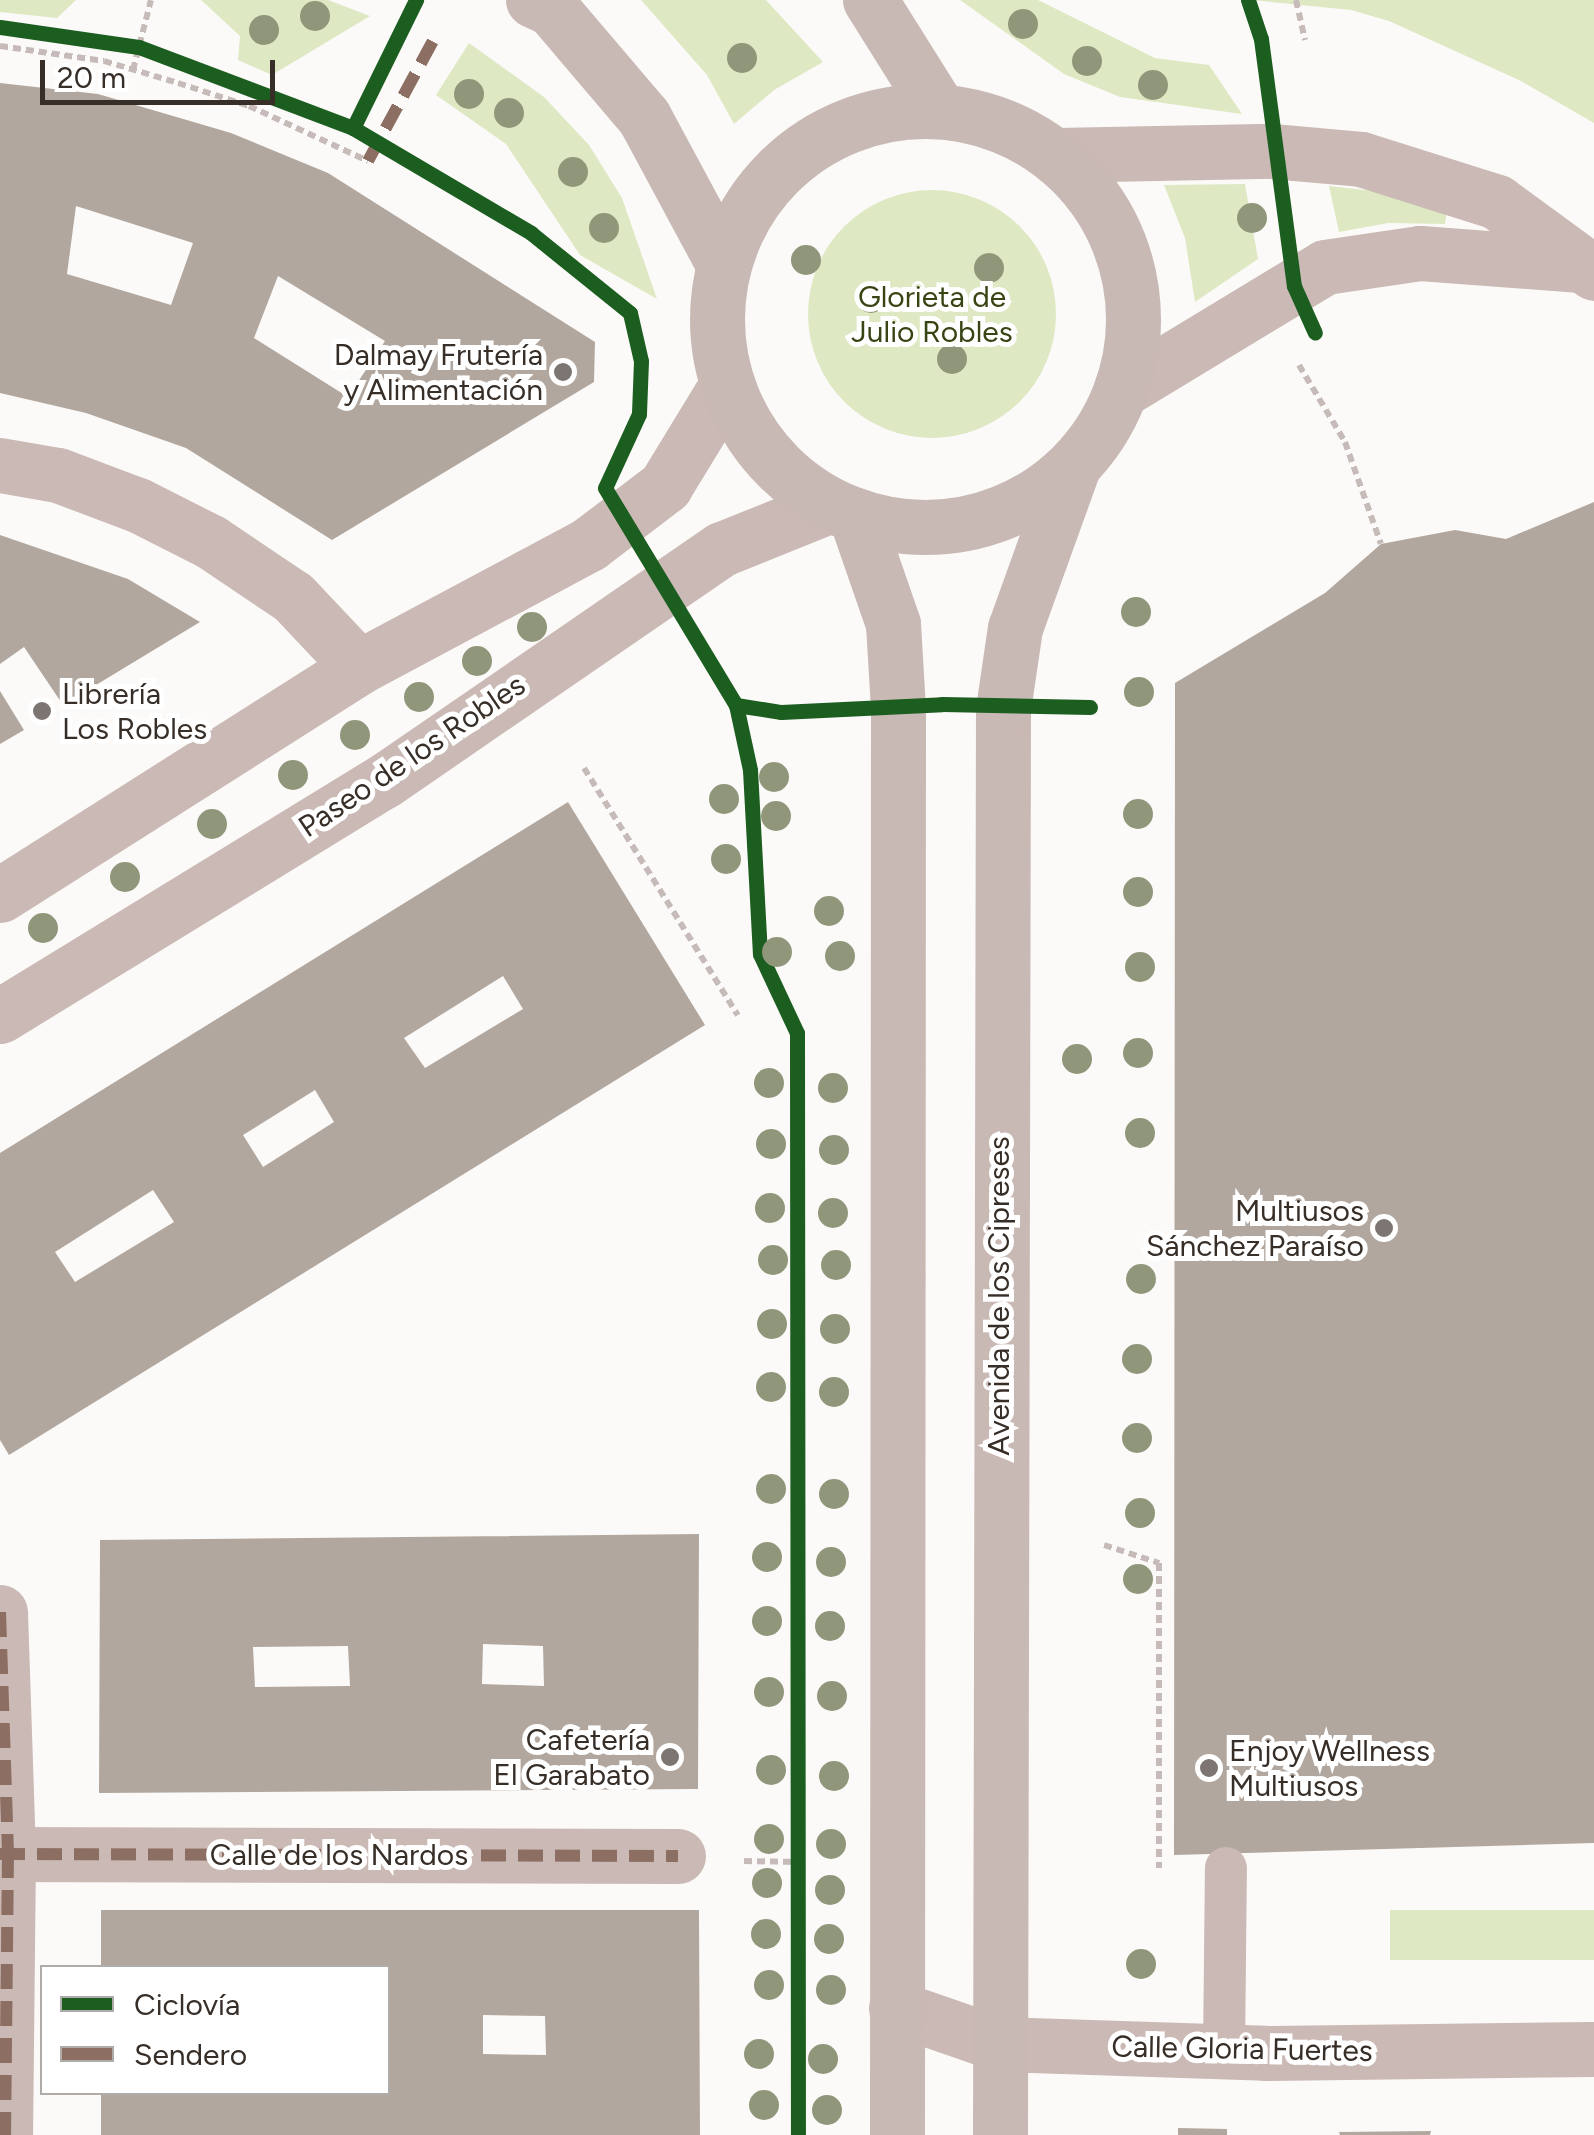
<!DOCTYPE html>
<meta charset="utf-8">
<style>
body{margin:0}
#map{position:relative;width:1594px;height:2135px;overflow:hidden;background:#fcfaf8;font-family:Figtree,sans-serif}
div>[style]{position:absolute}
.green>*{inset:0;background:#dee8c3}
.round{border-radius:50%}
.building>*{inset:0;background:#b2a79e}
.path>*{height:6px;margin-top:-3px;transform-origin:0;background:repeating-linear-gradient(90deg,#c6bbb8 0 8px,transparent 0 13px)}
.service>*{height:42px;margin:-21px;padding:0 21px;transform-origin:21px;border-radius:21px;background:#cab9b4}
.minor>*{height:55px;margin:-27.5px;padding:0 27.5px;transform-origin:27.5px;border-radius:27.5px;background:#cab9b4}
.primary>*{height:55px;margin:-27.5px;padding:0 27.5px;transform-origin:27.5px;border-radius:27.5px;background:#c9b9b5}
.primary>.ring{margin:-27.5px;padding:0;box-sizing:content-box;background:none;border:55px solid #c9b9b5;border-radius:50%}
.quiet>*{height:12px;margin-top:-6px;transform-origin:0;background:repeating-linear-gradient(90deg,#8d6e63 0 25px,transparent 0 37px)}
.cycleway>*{height:15px;margin:-7.5px;padding:0 7.5px;transform-origin:7.5px;border-radius:7.5px;background:#1b5e20}
.trees>*{width:30px;height:30px;margin:-15px;border-radius:50%;background:#90967a}
.dots>*{width:28px;height:28px;translate:-50% -50%;box-sizing:border-box;border:5px solid #fff;border-radius:50%}
span{translate:-50% -50%;white-space:nowrap;text-align:center;line-height:1.15;-webkit-text-stroke:10px #fff;paint-order:stroke}
.park-label{font-size:30px;color:#384413}
.poi-label{font-size:30px;color:#372e28}
.right{translate:-100% -50%;text-align:right}
.left{translate:0 -50%;text-align:left}
.street-label{font-size:30px;color:#372e28}
.legend{position:absolute;left:40px;top:1965px;width:350px;height:130px;box-sizing:border-box;background:#fff;border:2px solid #afaba9;margin:0;padding:12px 18px;list-style:none;font-size:30px;color:#372e28}
.legend li{display:flex;align-items:center;gap:20px;height:50px}
.legend b{width:50px;border:2px solid #afaba9}
.scale{position:absolute;left:40px;top:60px;width:235px;height:45px;box-sizing:border-box;border:5px solid #372e28;border-top:0;padding-left:12px;font-size:30px;line-height:35px;white-space:nowrap;color:#372e28;-webkit-text-stroke:8px #fff;paint-order:stroke}
</style>
<div id="map">
<div class="green">
<div style="clip-path:polygon(0 0,76px 0,57px 18px,0 12px)"></div>
<div style="clip-path:polygon(201px 0,328px 0,370px 16px,272px 75px,238px 60px,240px 36px)"></div>
<div style="clip-path:polygon(641px 0,766px 0,823px 62px,774px 90px,734px 124px,707px 75px)"></div>
<div style="clip-path:polygon(960px 0,1038px 0,1155px 58px,1209px 65px,1242px 114px,1120px 97px,1064px 74px)"></div>
<div style="clip-path:polygon(1251px 0,1594px 0,1594px 123px,1521px 81px,1389px 21px,1351px 10px)"></div>
<div style="clip-path:polygon(469px 43px,544px 97px,589px 145px,622px 198px,657px 299px,580px 255px,506px 144px,436px 95px)"></div>
<div style="clip-path:polygon(1245px 184px,1258px 259px,1195px 302px,1185px 238px,1164px 185px)"></div>
<div style="clip-path:polygon(1329px 186px,1391px 193px,1447px 210px,1445px 224px,1388px 223px,1339px 232px)"></div>
<div class="round" style="left:808px;top:190px;width:248px;height:248px"></div>
<div style="clip-path:polygon(1390px 1910px,1594px 1910px,1594px 1960px,1390px 1960px)"></div>
</div>
<div class="building">
<div style="clip-path:polygon(evenodd,0 83px,98px 94px,231px 133px,328px 173px,595px 342px,594px 382px,332px 540px,186px 448px,86px 413px,0 393px,0 83px,76px 206px,193px 243px,171px 305px,67px 274px,76px 206px,0 83px,278px 276px,385px 341px,348px 397px,254px 338px,278px 276px)"></div>
<div style="clip-path:polygon(1594px 502px,1594px 1843px,1174px 1855px,1175px 683px,1325px 593px,1381px 544px,1455px 530px,1506px 539px)"></div>
<div style="clip-path:polygon(0 535px,128px 579px,200px 622px,63px 705px,24px 647px,0 664px)"></div>
<div style="clip-path:polygon(0 691px,24px 730px,0 744px)"></div>
<div style="clip-path:polygon(evenodd,568px 802px,705px 1025px,9px 1455px,0 1440px,0 1153px,568px 802px,503px 976px,523px 1009px,425px 1068px,404px 1038px,503px 976px,568px 802px,315px 1090px,334px 1122px,263px 1167px,243px 1135px,315px 1090px,568px 802px,153px 1190px,174px 1222px,75px 1282px,55px 1252px,153px 1190px)"></div>
<div style="clip-path:polygon(evenodd,699px 1534px,698px 1789px,99px 1793px,100px 1540px,699px 1534px,483px 1644px,543px 1646px,544px 1686px,482px 1684px,483px 1644px,699px 1534px,348px 1646px,350px 1686px,255px 1687px,253px 1647px,348px 1646px)"></div>
<div style="clip-path:polygon(evenodd,101px 1910px,699px 1910px,700px 2135px,101px 2135px,101px 2092px,388px 2092px,388px 1968px,101px 1968px,101px 1910px,483px 2015px,545px 2016px,546px 2055px,483px 2054px,483px 2015px)"></div>
<div style="clip-path:polygon(1178px 2128px,1227px 2129px,1227px 2135px,1178px 2135px)"></div>
<div style="clip-path:polygon(1431px 2131px,1430px 2135px,1340px 2135px,1339px 2132px)"></div>
</div>
<div class="path">
<div style="left:1296px;top:0;width:41px;rotate:77.3deg"></div>
<div style="left:0;top:46px;width:105px;rotate:8.2deg"></div>
<div style="left:104px;top:61px;width:77px;rotate:16.6deg"></div>
<div style="left:178px;top:83px;width:75px;rotate:17.9deg"></div>
<div style="left:249px;top:106px;width:131px;rotate:24.8deg"></div>
<div style="left:133px;top:70px;width:72px;rotate:-75.6deg"></div>
<div style="left:1299px;top:365px;width:90px;rotate:59.1deg"></div>
<div style="left:1345px;top:442px;width:108px;rotate:70.6deg"></div>
<div style="left:584px;top:768px;width:291px;rotate:58.1deg"></div>
<div style="left:1104px;top:1545px;width:58px;rotate:18.1deg"></div>
<div style="left:1159px;top:1563px;width:305px;rotate:90deg"></div>
<div style="left:744px;top:1861px;width:54px;rotate:1.1deg"></div>
</div>
<div class="service">
<div style="left:1224px;top:2052px;width:184px;rotate:-89.4deg"></div>
</div>
<div class="minor">
<div style="left:1056px;top:155px;width:216px;rotate:-1.1deg"></div>
<div style="left:1272px;top:151px;width:89px;rotate:5.1deg"></div>
<div style="left:1361px;top:159px;width:143px;rotate:17.5deg"></div>
<div style="left:1497px;top:202px;width:120px;rotate:36.2deg"></div>
<div style="left:1122px;top:390px;width:237px;rotate:-31.2deg"></div>
<div style="left:1325px;top:267px;width:96px;rotate:-8.4deg"></div>
<div style="left:1420px;top:253px;width:161px;rotate:4.3deg"></div>
<div style="left:0;top:465px;width:59px;rotate:9.8deg"></div>
<div style="left:58px;top:475px;width:85px;rotate:20.6deg"></div>
<div style="left:138px;top:505px;width:82px;rotate:26.9deg"></div>
<div style="left:211px;top:542px;width:99px;rotate:33.9deg"></div>
<div style="left:293px;top:597px;width:96px;rotate:46.7deg"></div>
<div style="left:0;top:895px;width:425px;rotate:-32.4deg"></div>
<div style="left:359px;top:667px;width:261px;rotate:-28.1deg"></div>
<div style="left:589px;top:544px;width:96px;rotate:-37.3deg"></div>
<div style="left:665px;top:486px;width:117px;rotate:-58.6deg"></div>
<div style="left:0;top:1016px;width:450px;rotate:-31.5deg"></div>
<div style="left:384px;top:781px;width:410px;rotate:-34.5deg"></div>
<div style="left:722px;top:549px;width:115px;rotate:-21.9deg"></div>
<div style="left:0;top:1612px;width:241px;rotate:88.1deg"></div>
<div style="left:8px;top:1853px;width:282px;rotate:90.6deg"></div>
<div style="left:0;top:1854px;width:678px;rotate:0.17deg"></div>
<div style="left:896px;top:2008px;width:110px;rotate:19.1deg"></div>
<div style="left:1000px;top:2044px;width:265px;rotate:1.9deg"></div>
<div style="left:1265px;top:2053px;width:329px;rotate:-0.7deg"></div>
</div>
<div class="primary">
<div style="left:533px;top:0;width:21px;rotate:25deg"></div>
<div style="left:552px;top:9px;width:142px;rotate:49.6deg"></div>
<div style="left:644px;top:117px;width:165px;rotate:61.7deg"></div>
<div style="left:870px;top:0;width:130px;rotate:57.9deg"></div>
<div class="ring" style="left:717px;top:111px;width:361px;height:361px"></div>
<div style="left:856px;top:517px;width:113px;rotate:70.9deg"></div>
<div style="left:893px;top:624px;width:84px;rotate:86.6deg"></div>
<div style="left:898px;top:708px;width:1427px;rotate:90.04deg"></div>
<div style="left:1000px;top:2135px;width:1426px;rotate:-89.88deg"></div>
<div style="left:1003px;top:709px;width:82px;rotate:-81.6deg"></div>
<div style="left:1015px;top:628px;width:171px;rotate:-70.2deg"></div>
</div>
<div class="quiet">
<div style="left:368px;top:161px;width:136px;rotate:-61.6deg"></div>
<div style="left:0;top:1612px;width:241px;rotate:88.1deg"></div>
<div style="left:8px;top:1853px;width:282px;rotate:90.6deg"></div>
<div style="left:0;top:1854px;width:678px;rotate:0.17deg"></div>
</div>
<div class="cycleway">
<div style="left:1248px;top:0;width:41px;rotate:71.6deg"></div>
<div style="left:1261px;top:39px;width:249px;rotate:82.4deg"></div>
<div style="left:1294px;top:286px;width:51px;rotate:65.9deg"></div>
<div style="left:0;top:27px;width:140px;rotate:8.2deg"></div>
<div style="left:139px;top:47px;width:229px;rotate:20.7deg"></div>
<div style="left:353px;top:128px;width:207px;rotate:30.5deg"></div>
<div style="left:531px;top:233px;width:127px;rotate:38.9deg"></div>
<div style="left:630px;top:313px;width:49px;rotate:77.1deg"></div>
<div style="left:641px;top:361px;width:53px;rotate:92.2deg"></div>
<div style="left:639px;top:414px;width:81px;rotate:114.7deg"></div>
<div style="left:605px;top:488px;width:253px;rotate:58.9deg"></div>
<div style="left:736px;top:705px;width:66px;rotate:77.8deg"></div>
<div style="left:750px;top:770px;width:184px;rotate:86.9deg"></div>
<div style="left:760px;top:954px;width:87px;rotate:64.9deg"></div>
<div style="left:797px;top:1033px;width:1102px;rotate:89.95deg"></div>
<div style="left:353px;top:128px;width:143px;rotate:-63.8deg"></div>
<div style="left:736px;top:705px;width:46px;rotate:8.8deg"></div>
<div style="left:781px;top:712px;width:161px;rotate:-2.8deg"></div>
<div style="left:942px;top:704px;width:148px;rotate:1.2deg"></div>
</div>
<div class="trees">
<div style="left:315px;top:16px"></div>
<div style="left:1023px;top:24px"></div>
<div style="left:264px;top:30px"></div>
<div style="left:742px;top:58px"></div>
<div style="left:1087px;top:61px"></div>
<div style="left:1153px;top:85px"></div>
<div style="left:469px;top:94px"></div>
<div style="left:509px;top:113px"></div>
<div style="left:573px;top:172px"></div>
<div style="left:1252px;top:218px"></div>
<div style="left:604px;top:228px"></div>
<div style="left:806px;top:260px"></div>
<div style="left:989px;top:268px"></div>
<div style="left:871px;top:298px"></div>
<div style="left:952px;top:359px"></div>
<div style="left:1136px;top:612px"></div>
<div style="left:532px;top:627px"></div>
<div style="left:477px;top:661px"></div>
<div style="left:1139px;top:692px"></div>
<div style="left:419px;top:697px"></div>
<div style="left:355px;top:735px"></div>
<div style="left:293px;top:775px"></div>
<div style="left:774px;top:777px"></div>
<div style="left:724px;top:799px"></div>
<div style="left:1138px;top:814px"></div>
<div style="left:776px;top:816px"></div>
<div style="left:212px;top:824px"></div>
<div style="left:726px;top:859px"></div>
<div style="left:125px;top:877px"></div>
<div style="left:1138px;top:892px"></div>
<div style="left:829px;top:911px"></div>
<div style="left:43px;top:928px"></div>
<div style="left:777px;top:952px"></div>
<div style="left:840px;top:956px"></div>
<div style="left:1140px;top:967px"></div>
<div style="left:1138px;top:1053px"></div>
<div style="left:1077px;top:1059px"></div>
<div style="left:769px;top:1083px"></div>
<div style="left:833px;top:1088px"></div>
<div style="left:1140px;top:1133px"></div>
<div style="left:771px;top:1144px"></div>
<div style="left:834px;top:1150px"></div>
<div style="left:770px;top:1208px"></div>
<div style="left:833px;top:1213px"></div>
<div style="left:773px;top:1260px"></div>
<div style="left:836px;top:1265px"></div>
<div style="left:1141px;top:1279px"></div>
<div style="left:772px;top:1324px"></div>
<div style="left:835px;top:1329px"></div>
<div style="left:1137px;top:1359px"></div>
<div style="left:771px;top:1387px"></div>
<div style="left:834px;top:1392px"></div>
<div style="left:1137px;top:1438px"></div>
<div style="left:771px;top:1489px"></div>
<div style="left:834px;top:1494px"></div>
<div style="left:1140px;top:1513px"></div>
<div style="left:767px;top:1557px"></div>
<div style="left:831px;top:1562px"></div>
<div style="left:1138px;top:1579px"></div>
<div style="left:767px;top:1621px"></div>
<div style="left:830px;top:1626px"></div>
<div style="left:769px;top:1692px"></div>
<div style="left:832px;top:1696px"></div>
<div style="left:771px;top:1770px"></div>
<div style="left:834px;top:1776px"></div>
<div style="left:769px;top:1839px"></div>
<div style="left:831px;top:1844px"></div>
<div style="left:767px;top:1883px"></div>
<div style="left:830px;top:1890px"></div>
<div style="left:766px;top:1934px"></div>
<div style="left:829px;top:1939px"></div>
<div style="left:1141px;top:1964px"></div>
<div style="left:769px;top:1985px"></div>
<div style="left:831px;top:1990px"></div>
<div style="left:759px;top:2054px"></div>
<div style="left:823px;top:2059px"></div>
<div style="left:764px;top:2105px"></div>
<div style="left:827px;top:2110px"></div>
</div>
<div class="dots">
<div style="left:563px;top:372px;background:#7c7571"></div>
<div style="left:42px;top:711px;background:#7c7571"></div>
<div style="left:1384px;top:1228px;background:#7c7571"></div>
<div style="left:670px;top:1757px;background:#7c7571"></div>
<div style="left:1209px;top:1768px;background:#7c7571"></div>
</div>
<div class="park-label">
<span style="left:932px;top:314px">Glorieta de<br>Julio Robles</span>
</div>
<div class="poi-label">
<span class="right" style="left:543px;top:372px">Dalmay Frutería<br>y Alimentación</span>
<span class="left" style="left:62px;top:711px">Librería<br>Los Robles</span>
<span class="right" style="left:1364px;top:1228px">Multiusos<br>Sánchez Paraíso</span>
<span class="right" style="left:650px;top:1757px">Cafetería<br>El Garabato</span>
<span class="left" style="left:1229px;top:1768px">Enjoy Wellness<br>Multiusos</span>
</div>
<div class="street-label">
<span style="left:412px;top:756px;rotate:-34deg">Paseo de los Robles</span>
<span style="left:999px;top:1296px;rotate:-90deg">Avenida de los Cipreses</span>
<span style="left:339px;top:1855px">Calle de los Nardos</span>
<span style="left:1242px;top:2049px;rotate:1deg">Calle Gloria Fuertes</span>
</div>
<ul class="legend">
<li><b style="height:12px;background:#1b5e20"></b>Ciclovía</li>
<li><b style="height:12px;background:#8d6e63"></b>Sendero</li>
</ul>
<div class="scale">20 m</div>
</div>
